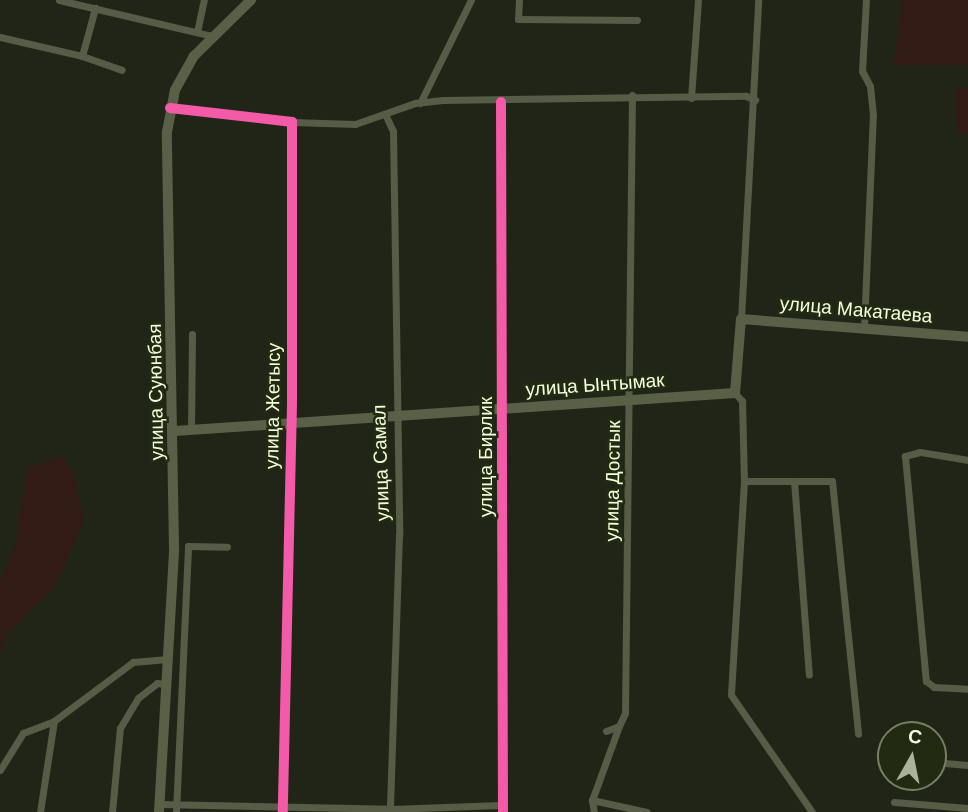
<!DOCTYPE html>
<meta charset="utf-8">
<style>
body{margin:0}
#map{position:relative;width:968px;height:812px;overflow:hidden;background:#212518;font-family:Helvetica,sans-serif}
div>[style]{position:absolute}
.green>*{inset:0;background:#321b15}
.street>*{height:7px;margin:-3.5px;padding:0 3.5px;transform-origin:3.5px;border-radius:3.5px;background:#565c45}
.secondary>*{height:10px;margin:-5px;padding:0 5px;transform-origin:5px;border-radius:5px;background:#5a6048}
.cycleway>*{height:10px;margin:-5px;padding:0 5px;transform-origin:5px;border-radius:5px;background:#f35aa7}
span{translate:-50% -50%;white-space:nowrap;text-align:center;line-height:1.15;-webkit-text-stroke:5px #222b12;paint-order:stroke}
.street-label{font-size:19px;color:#f4fedd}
.north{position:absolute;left:877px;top:721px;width:70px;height:70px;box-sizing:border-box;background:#222b12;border:2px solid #767f63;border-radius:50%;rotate:9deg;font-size:19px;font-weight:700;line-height:28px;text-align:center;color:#f4fedd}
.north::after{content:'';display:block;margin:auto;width:24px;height:32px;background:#aab298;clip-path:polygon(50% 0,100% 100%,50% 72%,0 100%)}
</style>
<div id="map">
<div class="green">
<div style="clip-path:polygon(902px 0,968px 0,968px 65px,894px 65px)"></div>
<div style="clip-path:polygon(955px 88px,968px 88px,968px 133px,957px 134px)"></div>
<div style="clip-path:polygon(62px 456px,73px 473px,84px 521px,53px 589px,7px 633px,0 655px,0 580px,15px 546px,27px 469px)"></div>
</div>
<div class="street">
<div style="left:59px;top:0;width:158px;rotate:13.2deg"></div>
<div style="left:519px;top:0;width:19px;rotate:93deg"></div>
<div style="left:518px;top:19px;width:119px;rotate:0.5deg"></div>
<div style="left:197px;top:32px;width:33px;rotate:-78deg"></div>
<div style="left:0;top:37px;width:84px;rotate:13deg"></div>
<div style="left:82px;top:56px;width:42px;rotate:19.3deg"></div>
<div style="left:82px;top:56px;width:50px;rotate:-74.8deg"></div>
<div style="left:691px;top:98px;width:98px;rotate:-85.9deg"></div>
<div style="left:501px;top:102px;width:710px;rotate:89.84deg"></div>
<div style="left:420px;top:103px;width:115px;rotate:-63.7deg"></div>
<div style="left:170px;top:108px;width:123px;rotate:6.5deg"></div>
<div style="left:292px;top:122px;width:282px;rotate:90deg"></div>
<div style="left:292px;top:404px;width:408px;rotate:91.3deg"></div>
<div style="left:385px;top:114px;width:19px;rotate:65deg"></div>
<div style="left:393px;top:131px;width:404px;rotate:89.1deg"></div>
<div style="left:399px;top:535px;width:277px;rotate:91.9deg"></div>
<div style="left:292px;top:122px;width:63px;rotate:1.8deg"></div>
<div style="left:355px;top:124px;width:64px;rotate:-19.3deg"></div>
<div style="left:415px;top:103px;width:28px;rotate:-6deg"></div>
<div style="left:443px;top:100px;width:303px;rotate:-0.8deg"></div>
<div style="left:746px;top:96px;width:10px;rotate:24deg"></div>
<div style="left:741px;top:319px;width:319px;rotate:-86.9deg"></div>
<div style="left:864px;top:327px;width:212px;rotate:-87.6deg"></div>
<div style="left:873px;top:115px;width:29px;rotate:-96deg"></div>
<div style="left:870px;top:86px;width:17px;rotate:-118deg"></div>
<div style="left:862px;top:71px;width:71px;rotate:-86.8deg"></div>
<div style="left:735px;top:393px;width:11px;rotate:49deg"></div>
<div style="left:742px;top:401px;width:80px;rotate:88.6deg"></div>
<div style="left:744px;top:481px;width:214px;rotate:93.5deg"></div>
<div style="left:731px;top:695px;width:142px;rotate:55.3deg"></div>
<div style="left:191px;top:430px;width:96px;rotate:-89.4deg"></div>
<div style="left:968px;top:460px;width:49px;rotate:-170.5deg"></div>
<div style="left:920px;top:452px;width:16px;rotate:165deg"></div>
<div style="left:905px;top:456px;width:226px;rotate:84.7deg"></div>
<div style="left:926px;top:681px;width:10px;rotate:37deg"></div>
<div style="left:934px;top:687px;width:34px;rotate:3deg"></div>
<div style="left:744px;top:481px;width:88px"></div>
<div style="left:832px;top:481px;width:254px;rotate:84.1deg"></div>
<div style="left:794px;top:481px;width:194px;rotate:85.6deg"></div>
<div style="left:619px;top:726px;width:79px;rotate:110deg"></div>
<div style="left:592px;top:800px;width:56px;rotate:12.3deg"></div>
<div style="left:606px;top:731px;width:14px;rotate:-21deg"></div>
<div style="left:619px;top:726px;width:14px;rotate:-65deg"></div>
<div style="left:625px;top:713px;width:618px;rotate:-89.35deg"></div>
<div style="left:933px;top:762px;width:35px;rotate:5deg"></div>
<div style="left:0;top:770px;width:44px;rotate:-58.1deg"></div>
<div style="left:23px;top:733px;width:33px;rotate:-21deg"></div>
<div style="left:54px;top:721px;width:99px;rotate:-36.8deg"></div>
<div style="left:133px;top:662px;width:35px;rotate:-5deg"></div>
<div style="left:592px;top:800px;width:12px;rotate:81deg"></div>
<div style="left:894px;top:802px;width:74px;rotate:4.6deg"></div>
<div style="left:159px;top:804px;width:231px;rotate:1.2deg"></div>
<div style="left:390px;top:809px;width:111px;rotate:-2.1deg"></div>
<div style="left:40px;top:812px;width:92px;rotate:-81.3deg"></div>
<div style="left:112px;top:812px;width:84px;rotate:-84.6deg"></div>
<div style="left:120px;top:728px;width:35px;rotate:-59deg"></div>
<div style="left:138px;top:698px;width:24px;rotate:-38deg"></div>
<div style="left:157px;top:683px;width:9px;rotate:6deg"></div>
<div style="left:176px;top:812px;width:266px;rotate:-87.4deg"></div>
<div style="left:188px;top:546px;width:39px;rotate:1deg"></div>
</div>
<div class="secondary">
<div style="left:175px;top:431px;width:561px;rotate:-3.88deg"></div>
<div style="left:735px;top:393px;width:74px;rotate:-85.4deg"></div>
<div style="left:741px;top:319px;width:228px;rotate:4.5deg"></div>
<div style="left:159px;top:812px;width:264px;rotate:-86.7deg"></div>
<div style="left:174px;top:548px;width:416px;rotate:-91deg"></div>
<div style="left:167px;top:132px;width:43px;rotate:-79.2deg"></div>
<div style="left:175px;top:90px;width:39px;rotate:-61deg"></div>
<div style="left:194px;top:56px;width:80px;rotate:-44.5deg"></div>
</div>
<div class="cycleway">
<div style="left:501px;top:102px;width:710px;rotate:89.84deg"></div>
<div style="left:170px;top:108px;width:123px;rotate:6.5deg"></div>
<div style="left:292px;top:122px;width:282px;rotate:90deg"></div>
<div style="left:292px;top:404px;width:408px;rotate:91.3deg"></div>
</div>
<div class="street-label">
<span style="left:856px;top:310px;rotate:5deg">улица Макатаева</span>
<span style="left:595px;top:385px;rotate:-4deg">улица Ынтымак</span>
<span style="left:156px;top:392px;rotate:-91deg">улица Суюнбая</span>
<span style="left:273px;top:406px;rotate:-89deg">улица Жетысу</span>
<span style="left:486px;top:457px;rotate:-90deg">улица Бирлик</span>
<span style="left:381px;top:463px;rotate:-92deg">улица Самал</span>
<span style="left:613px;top:481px;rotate:-89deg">улица Достык</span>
</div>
<div class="north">С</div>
</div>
